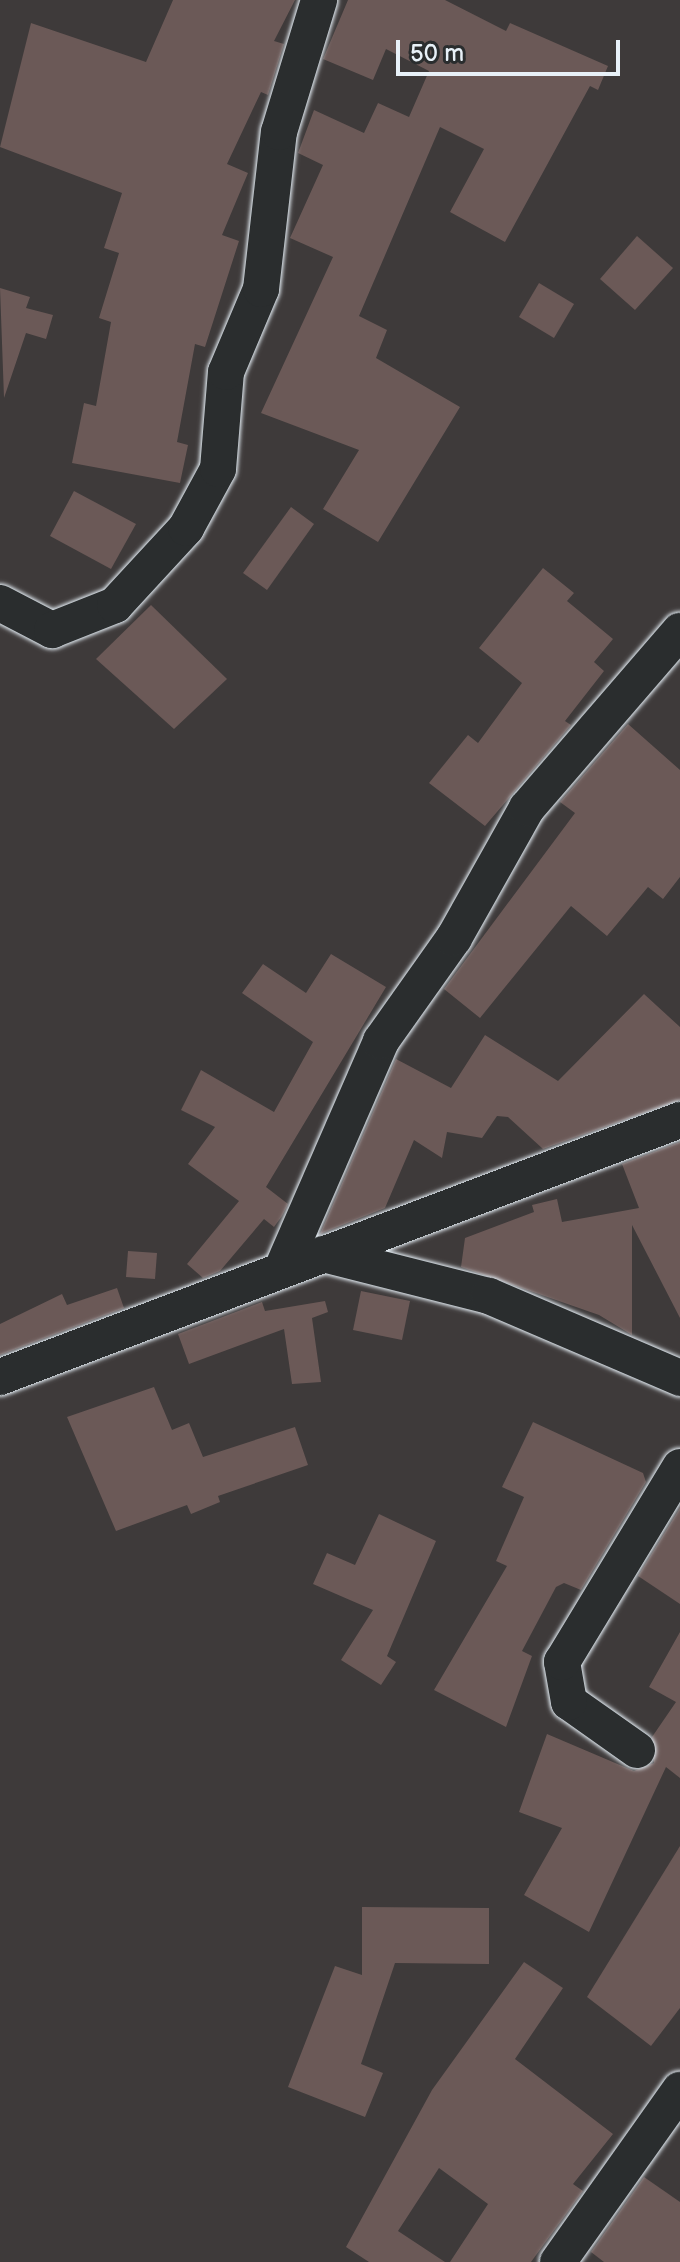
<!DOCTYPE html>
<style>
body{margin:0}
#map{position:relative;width:680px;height:2262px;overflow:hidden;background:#3e3a3a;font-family:"Balsamiq Sans",sans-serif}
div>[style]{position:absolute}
.building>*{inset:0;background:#6b5957}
.roads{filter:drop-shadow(0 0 2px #e8f1f8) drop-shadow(0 0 2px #e8f1f8)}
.minor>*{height:36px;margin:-18px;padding:0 18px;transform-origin:18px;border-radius:18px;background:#2a2d2e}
span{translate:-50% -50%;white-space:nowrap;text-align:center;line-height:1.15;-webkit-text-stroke:8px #2a2d2e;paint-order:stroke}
.scale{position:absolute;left:396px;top:40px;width:224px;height:36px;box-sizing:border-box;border:4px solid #e8f1f8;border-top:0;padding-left:10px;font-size:24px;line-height:28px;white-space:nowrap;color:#e8f1f8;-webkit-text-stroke:6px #2a2d2e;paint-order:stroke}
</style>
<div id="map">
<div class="building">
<div style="clip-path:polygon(173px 0,295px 0,274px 41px,284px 44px,268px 95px,261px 92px,227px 164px,248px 173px,222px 235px,239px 241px,205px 347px,195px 344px,177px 442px,188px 445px,180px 483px,72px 463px,84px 403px,96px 406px,111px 322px,99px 318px,119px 253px,104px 248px,122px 193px,0 147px,31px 23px,146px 62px)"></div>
<div style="clip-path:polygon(348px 0,445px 0,506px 31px,510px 23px,608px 66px,598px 90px,590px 86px,505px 242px,450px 212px,484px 149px,440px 127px,359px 316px,387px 330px,376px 358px,460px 407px,378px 542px,323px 509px,359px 450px,261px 413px,333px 257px,290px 238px,323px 165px,298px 153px,314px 110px,364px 133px,378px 103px,409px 117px,429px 71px,386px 49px,373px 80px,323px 59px)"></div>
<div style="clip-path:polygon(637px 236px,673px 268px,635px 310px,600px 279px)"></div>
<div style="clip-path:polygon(539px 283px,574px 304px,554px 338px,519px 317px)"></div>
<div style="clip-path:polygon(0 288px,30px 297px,26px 308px,53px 315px,46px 339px,26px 333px,4px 398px)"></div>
<div style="clip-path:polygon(74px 491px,136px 524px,111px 569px,50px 536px)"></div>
<div style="clip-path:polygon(291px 507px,314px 524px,267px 590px,243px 573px)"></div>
<div style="clip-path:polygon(543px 568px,574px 593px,567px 601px,613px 639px,594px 662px,604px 671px,565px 721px,571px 725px,485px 826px,429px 783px,468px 735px,478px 743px,522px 683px,479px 648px)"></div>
<div style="clip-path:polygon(151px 605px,227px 679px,174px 729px,96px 659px)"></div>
<div style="clip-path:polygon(628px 724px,680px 770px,680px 877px,663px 899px,648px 887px,607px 936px,571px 906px,480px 1018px,444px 989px,575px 813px,560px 802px)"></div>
<div style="clip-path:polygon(331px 954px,386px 987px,266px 1187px,288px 1204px,282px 1216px,274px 1227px,264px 1219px,220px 1271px,203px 1278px,187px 1264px,239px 1201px,188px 1164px,215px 1127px,181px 1110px,201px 1070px,274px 1112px,313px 1042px,242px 993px,263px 964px,306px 993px)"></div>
<div style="clip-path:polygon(644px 994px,680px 1027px,680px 1100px,543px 1149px,508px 1117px,497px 1116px,482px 1138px,447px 1132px,442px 1158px,414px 1140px,385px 1208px,320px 1234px,396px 1059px,451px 1088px,485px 1035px,558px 1081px)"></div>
<div style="clip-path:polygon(680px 1142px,680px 1318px,632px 1225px,632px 1335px,599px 1315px,461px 1267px,465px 1238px,534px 1212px,532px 1205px,557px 1199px,562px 1222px,639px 1208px,622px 1164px)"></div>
<div style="clip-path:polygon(128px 1251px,157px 1253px,155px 1279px,126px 1277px)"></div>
<div style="clip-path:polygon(117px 1288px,124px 1308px,0 1355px,0 1324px,62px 1294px,67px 1305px)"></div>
<div style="clip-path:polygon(361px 1291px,410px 1301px,402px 1340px,353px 1330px)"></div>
<div style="clip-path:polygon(325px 1301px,328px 1312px,312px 1318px,321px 1382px,292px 1384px,284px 1329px,189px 1364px,178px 1334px,262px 1302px,265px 1311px)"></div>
<div style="clip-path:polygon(154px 1387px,172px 1430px,189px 1423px,203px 1457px,295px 1427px,308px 1465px,218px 1496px,220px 1502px,191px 1514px,187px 1505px,116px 1531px,67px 1417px)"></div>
<div style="clip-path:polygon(533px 1422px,643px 1473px,646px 1482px,581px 1590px,564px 1583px,556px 1587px,522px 1651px,532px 1656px,506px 1727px,434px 1690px,507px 1566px,496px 1561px,524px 1497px,502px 1487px)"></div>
<div style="clip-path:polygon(680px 1508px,680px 1604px,638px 1576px)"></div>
<div style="clip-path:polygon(379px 1514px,436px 1541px,387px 1656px,396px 1662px,381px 1685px,341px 1660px,373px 1610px,313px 1584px,327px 1553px,355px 1565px)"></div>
<div style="clip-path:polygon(680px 1632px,680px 1778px,666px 1767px,589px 1932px,524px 1895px,562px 1828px,519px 1812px,547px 1734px,634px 1771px,654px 1763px,652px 1737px,676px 1702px,649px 1687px)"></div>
<div style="clip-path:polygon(680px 1846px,680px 2008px,651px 2046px,587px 1997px)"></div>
<div style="clip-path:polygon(362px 1907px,489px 1908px,489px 1964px,395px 1963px,361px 2064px,383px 2073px,365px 2117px,288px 2087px,335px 1966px,362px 1975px)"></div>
<div style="clip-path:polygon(524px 1962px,563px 1988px,515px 2059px,613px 2134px,573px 2184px,583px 2191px,531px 2262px,450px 2262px,488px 2204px,439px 2168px,398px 2231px,445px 2262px,369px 2262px,346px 2247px,432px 2090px)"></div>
<div style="clip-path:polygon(644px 2177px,680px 2202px,680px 2262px,604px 2262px,591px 2252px)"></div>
</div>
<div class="roads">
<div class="minor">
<div style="left:0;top:603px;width:59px;rotate:27.4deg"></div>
<div style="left:52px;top:630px;width:68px;rotate:-21.6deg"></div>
<div style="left:115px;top:605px;width:105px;rotate:-47.3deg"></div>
<div style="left:186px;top:528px;width:67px;rotate:-61.5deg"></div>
<div style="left:218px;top:469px;width:97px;rotate:-85.3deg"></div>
<div style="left:226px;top:372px;width:90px;rotate:-67.1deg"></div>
<div style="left:261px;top:289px;width:158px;rotate:-83.5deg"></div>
<div style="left:279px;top:132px;width:138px;rotate:-73.1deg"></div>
<div style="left:323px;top:1254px;width:171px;rotate:14.2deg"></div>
<div style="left:489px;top:1296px;width:208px;rotate:23.2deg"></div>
<div style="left:282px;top:1269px;width:249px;rotate:-66.5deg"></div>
<div style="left:381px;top:1041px;width:126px;rotate:-54.7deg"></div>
<div style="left:454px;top:938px;width:149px;rotate:-60.7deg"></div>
<div style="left:527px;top:808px;width:234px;rotate:-49.2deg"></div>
<div style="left:0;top:1377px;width:727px;rotate:-20.7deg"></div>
<div style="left:637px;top:1750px;width:83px;rotate:-144.8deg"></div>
<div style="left:569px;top:1702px;width:41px;rotate:-99.9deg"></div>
<div style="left:562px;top:1662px;width:228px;rotate:-58.8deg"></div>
<div style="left:558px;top:2262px;width:211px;rotate:-54.7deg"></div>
</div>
</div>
<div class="scale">50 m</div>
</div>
